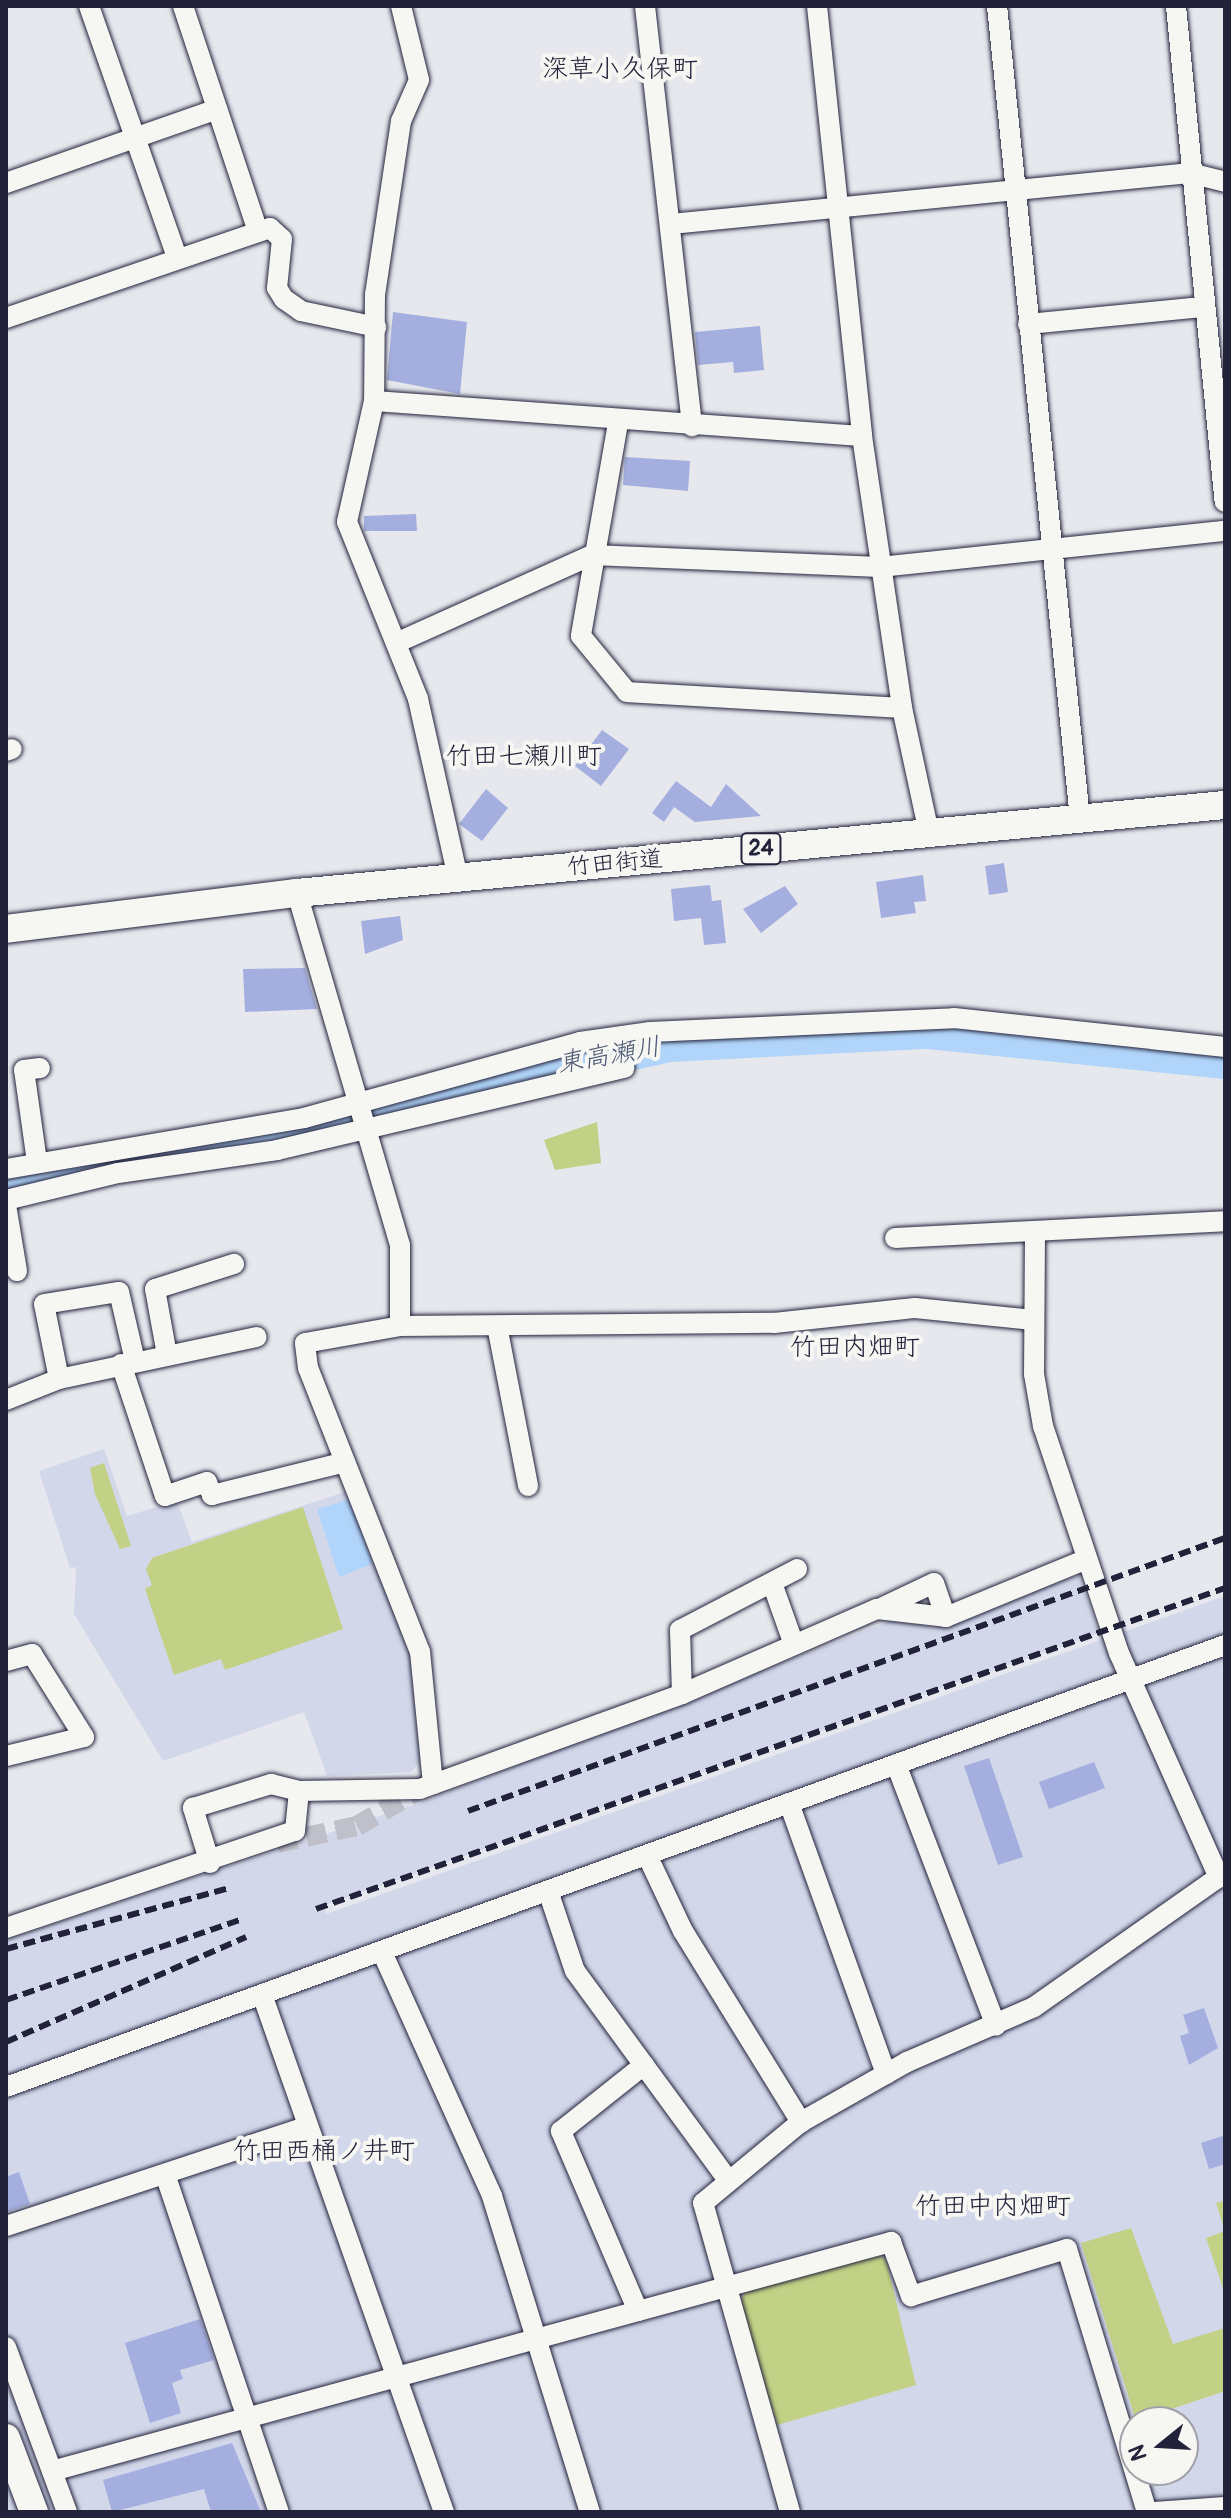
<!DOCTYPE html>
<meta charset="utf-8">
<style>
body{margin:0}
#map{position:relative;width:1231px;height:2518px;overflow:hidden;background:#e6e8ee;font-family:Pangolin,"Klee One",sans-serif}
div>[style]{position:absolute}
.built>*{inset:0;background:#d2d7ea}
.green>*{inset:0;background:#c2d185}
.water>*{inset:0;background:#b1d5fa}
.river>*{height:34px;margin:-17px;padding:0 17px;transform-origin:17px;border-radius:17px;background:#b1d5fa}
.building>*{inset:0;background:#a4afdf}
.minor-tunnel>*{height:20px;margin-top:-10px;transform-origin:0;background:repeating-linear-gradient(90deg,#bfc0ca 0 20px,transparent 0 30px)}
.roads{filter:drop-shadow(0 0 2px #22223b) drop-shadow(0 0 2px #22223b)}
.minor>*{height:20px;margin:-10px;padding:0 10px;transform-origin:10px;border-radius:10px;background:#f6f6f2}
.highway>*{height:28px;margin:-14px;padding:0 14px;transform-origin:14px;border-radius:14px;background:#f6f6f2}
.rail>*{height:6px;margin-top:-3px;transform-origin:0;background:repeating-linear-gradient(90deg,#22223b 0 12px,transparent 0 18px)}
span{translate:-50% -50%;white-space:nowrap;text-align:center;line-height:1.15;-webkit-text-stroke:8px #f6f6f2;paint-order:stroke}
.shield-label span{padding:2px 6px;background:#f6f6f2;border:2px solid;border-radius:6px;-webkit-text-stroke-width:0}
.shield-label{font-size:22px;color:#22223b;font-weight:700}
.street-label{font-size:24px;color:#22223b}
.neighbourhood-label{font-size:26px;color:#22223b}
.water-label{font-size:26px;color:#4d5874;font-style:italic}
.frame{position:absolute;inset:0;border:8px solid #22223b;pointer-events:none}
.north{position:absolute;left:1119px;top:2406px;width:80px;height:80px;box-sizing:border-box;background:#f6f6f2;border:2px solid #a1a1a9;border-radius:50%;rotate:252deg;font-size:22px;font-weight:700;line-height:32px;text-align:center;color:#22223b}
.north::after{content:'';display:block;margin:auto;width:28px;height:36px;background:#22223b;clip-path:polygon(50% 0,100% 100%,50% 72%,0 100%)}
</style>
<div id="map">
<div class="built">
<div style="clip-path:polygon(104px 1449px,127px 1516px,177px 1501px,192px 1542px,354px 1489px,410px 1643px,426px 1755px,411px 1772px,327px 1776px,304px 1712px,163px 1761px,74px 1614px,76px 1567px,70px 1568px,39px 1471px)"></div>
<div style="clip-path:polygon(evenodd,1079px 1575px,1099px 1633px,323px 1906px,326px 1914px,1225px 1596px,1225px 2512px,6px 2512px,6px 1940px,422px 1802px,890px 1621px,936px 1627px,1079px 1575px,1135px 2422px,1183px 2422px,1183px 2470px,1135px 2470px,1135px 2422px)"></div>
</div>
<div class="green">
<div style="clip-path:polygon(597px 1122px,601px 1163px,555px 1170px,544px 1140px)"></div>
<div style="clip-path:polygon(104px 1463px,131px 1546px,120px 1549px,95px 1494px,90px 1468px)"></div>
<div style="clip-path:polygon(303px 1507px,343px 1629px,225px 1670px,221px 1659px,174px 1675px,145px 1589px,152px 1585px,146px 1569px,152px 1558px)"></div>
<div style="clip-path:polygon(1225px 2201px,1225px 2294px,1206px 2238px,1225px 2231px,1216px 2203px)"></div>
<div style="clip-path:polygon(1131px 2228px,1173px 2344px,1225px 2328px,1225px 2391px,1136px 2421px,1081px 2243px)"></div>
<div style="clip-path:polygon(877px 2254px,886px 2259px,916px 2385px,777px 2425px,740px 2302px,746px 2290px)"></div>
</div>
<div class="water">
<div style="clip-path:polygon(351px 1499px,372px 1564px,339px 1577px,317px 1509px)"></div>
</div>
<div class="river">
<div style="left:6px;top:1189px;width:679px;rotate:-12.24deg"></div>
<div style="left:670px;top:1045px;width:259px;rotate:-2.9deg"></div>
<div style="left:929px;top:1032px;width:298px;rotate:5.8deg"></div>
</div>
<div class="building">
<div style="clip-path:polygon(393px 312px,467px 322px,460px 394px,387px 380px)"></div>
<div style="clip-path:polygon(760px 326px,764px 370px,734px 373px,733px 362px,698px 365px,695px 332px)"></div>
<div style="clip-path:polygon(625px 457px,690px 461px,688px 491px,623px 485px)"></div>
<div style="clip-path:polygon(416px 514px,417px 531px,364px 531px,364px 516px)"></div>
<div style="clip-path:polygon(602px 730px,629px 749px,601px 786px,575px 766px)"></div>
<div style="clip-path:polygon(676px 781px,711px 807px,726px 784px,761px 816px,695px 822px,674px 807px,664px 822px,652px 813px)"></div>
<div style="clip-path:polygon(486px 789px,508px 808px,482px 841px,459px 824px)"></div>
<div style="clip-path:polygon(1004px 863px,1008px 892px,989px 895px,985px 866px)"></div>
<div style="clip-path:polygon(923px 875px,926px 901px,914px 902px,916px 913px,881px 918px,876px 882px)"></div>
<div style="clip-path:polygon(710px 885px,712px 901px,721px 900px,726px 943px,704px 945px,701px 918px,674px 921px,671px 889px)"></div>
<div style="clip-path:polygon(785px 886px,798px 904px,761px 933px,743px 909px)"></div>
<div style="clip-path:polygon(400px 916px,403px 940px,365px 954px,361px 921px)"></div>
<div style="clip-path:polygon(305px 968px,317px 1009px,245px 1012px,243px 969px)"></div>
<div style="clip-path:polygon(989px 1758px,1023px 1857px,998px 1865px,964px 1766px)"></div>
<div style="clip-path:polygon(1094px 1762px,1105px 1788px,1049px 1809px,1039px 1782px)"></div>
<div style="clip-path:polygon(1204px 2008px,1218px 2048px,1189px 2065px,1180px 2036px,1189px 2033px,1183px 2015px)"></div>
<div style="clip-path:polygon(1225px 2135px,1225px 2164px,1209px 2169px,1201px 2143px)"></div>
<div style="clip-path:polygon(19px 2172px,30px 2204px,6px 2212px,6px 2177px)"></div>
<div style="clip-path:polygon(200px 2319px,214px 2360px,180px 2370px,183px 2379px,172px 2383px,181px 2413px,150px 2423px,125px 2343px)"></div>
<div style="clip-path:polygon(232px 2443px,261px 2512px,211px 2512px,204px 2489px,112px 2512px,103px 2480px)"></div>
</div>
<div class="minor-tunnel">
<div style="left:277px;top:1843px;width:82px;rotate:-12deg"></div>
<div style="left:357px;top:1826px;width:73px;rotate:-30.4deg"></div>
</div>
<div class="roads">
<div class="minor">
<div style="left:89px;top:6px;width:266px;rotate:70.7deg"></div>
<div style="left:183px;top:6px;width:234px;rotate:71.6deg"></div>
<div style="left:401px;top:6px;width:76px;rotate:76.3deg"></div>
<div style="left:419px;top:80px;width:45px;rotate:113.7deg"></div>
<div style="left:401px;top:121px;width:175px;rotate:98.5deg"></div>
<div style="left:375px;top:294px;width:107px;rotate:90.5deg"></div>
<div style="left:374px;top:401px;width:124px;rotate:102.6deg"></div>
<div style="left:347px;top:522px;width:191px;rotate:68.1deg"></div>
<div style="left:418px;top:699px;width:183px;rotate:77.4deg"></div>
<div style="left:645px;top:6px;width:423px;rotate:83.6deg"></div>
<div style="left:817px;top:6px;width:432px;rotate:84deg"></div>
<div style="left:862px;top:436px;width:275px;rotate:81.6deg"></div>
<div style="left:902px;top:708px;width:128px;rotate:77.8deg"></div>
<div style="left:997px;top:6px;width:817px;rotate:84.17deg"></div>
<div style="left:1176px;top:6px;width:498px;rotate:84.4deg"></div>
<div style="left:6px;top:183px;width:224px;rotate:-19.3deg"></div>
<div style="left:671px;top:224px;width:521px;rotate:-5.61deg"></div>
<div style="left:1190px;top:173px;width:36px;rotate:14deg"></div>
<div style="left:6px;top:318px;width:279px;rotate:-18.8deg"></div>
<div style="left:270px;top:228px;width:16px;rotate:43deg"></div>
<div style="left:282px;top:239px;width:49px;rotate:95.8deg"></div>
<div style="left:277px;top:288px;width:13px;rotate:58deg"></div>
<div style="left:284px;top:299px;width:21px;rotate:35deg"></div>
<div style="left:301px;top:311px;width:77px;rotate:12deg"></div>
<div style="left:1028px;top:324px;width:175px;rotate:-5.6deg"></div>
<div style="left:374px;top:401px;width:489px;rotate:4.1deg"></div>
<div style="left:618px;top:423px;width:216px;rotate:99.9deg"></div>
<div style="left:581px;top:636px;width:72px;rotate:50.6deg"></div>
<div style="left:627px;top:692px;width:275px;rotate:3.3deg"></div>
<div style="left:396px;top:643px;width:215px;rotate:-24.2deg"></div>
<div style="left:592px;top:555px;width:288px;rotate:2.4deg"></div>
<div style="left:880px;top:567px;width:347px;rotate:-6deg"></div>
<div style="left:6px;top:751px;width:6px;rotate:-18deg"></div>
<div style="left:297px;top:893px;width:367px;rotate:73.7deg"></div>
<div style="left:400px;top:1245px;width:81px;rotate:90deg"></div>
<div style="left:37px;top:1162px;width:93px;rotate:-98deg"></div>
<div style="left:24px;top:1070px;width:16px;rotate:-7deg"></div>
<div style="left:6px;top:1169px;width:302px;rotate:-9.7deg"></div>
<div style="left:304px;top:1118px;width:286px;rotate:-15.4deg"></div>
<div style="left:580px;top:1042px;width:71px;rotate:-8.1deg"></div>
<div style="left:650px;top:1032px;width:304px;rotate:-2.6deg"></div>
<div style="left:954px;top:1018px;width:273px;rotate:6.1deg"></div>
<div style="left:6px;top:1200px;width:115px;rotate:-13.6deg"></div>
<div style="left:118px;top:1173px;width:161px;rotate:-8.2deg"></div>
<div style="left:277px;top:1150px;width:357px;rotate:-13.3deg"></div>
<div style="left:6px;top:1205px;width:67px;rotate:80.5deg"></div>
<div style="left:1035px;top:1234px;width:140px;rotate:90.4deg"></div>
<div style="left:1034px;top:1374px;width:53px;rotate:80.2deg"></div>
<div style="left:1043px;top:1426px;width:239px;rotate:71.5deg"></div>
<div style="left:1119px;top:1653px;width:246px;rotate:66deg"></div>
<div style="left:895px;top:1238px;width:330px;rotate:-2.9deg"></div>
<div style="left:498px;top:1331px;width:158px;rotate:79deg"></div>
<div style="left:167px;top:1355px;width:67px;rotate:-100.3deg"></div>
<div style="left:155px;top:1289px;width:83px;rotate:-17.6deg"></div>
<div style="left:121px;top:1364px;width:139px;rotate:71.6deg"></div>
<div style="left:165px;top:1496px;width:44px;rotate:-18.4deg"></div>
<div style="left:207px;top:1482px;width:14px;rotate:69deg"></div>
<div style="left:212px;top:1495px;width:137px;rotate:-13.9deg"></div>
<div style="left:59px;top:1379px;width:76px;rotate:-101.3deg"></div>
<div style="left:44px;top:1304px;width:76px;rotate:-9.1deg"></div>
<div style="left:119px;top:1292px;width:71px;rotate:76.9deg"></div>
<div style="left:6px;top:1400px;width:57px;rotate:-21.6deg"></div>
<div style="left:59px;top:1379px;width:202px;rotate:-12deg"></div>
<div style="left:772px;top:1583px;width:63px;rotate:70.4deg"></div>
<div style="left:883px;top:1607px;width:56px;rotate:-25.2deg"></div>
<div style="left:934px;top:1583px;width:36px;rotate:71deg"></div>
<div style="left:6px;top:1661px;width:27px;rotate:-15deg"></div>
<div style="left:32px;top:1654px;width:98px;rotate:57.9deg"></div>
<div style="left:84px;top:1737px;width:80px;rotate:166.3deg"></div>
<div style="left:682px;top:1694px;width:64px;rotate:-91.8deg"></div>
<div style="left:680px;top:1630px;width:132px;rotate:-27.5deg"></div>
<div style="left:896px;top:1764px;width:280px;rotate:69.1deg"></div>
<div style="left:433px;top:1784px;width:133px;rotate:-95.6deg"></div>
<div style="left:420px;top:1652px;width:305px;rotate:-111.5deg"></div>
<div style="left:308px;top:1368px;width:25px;rotate:-97deg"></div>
<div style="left:305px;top:1343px;width:97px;rotate:-10.1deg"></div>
<div style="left:400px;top:1326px;width:374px;rotate:-0.5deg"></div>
<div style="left:774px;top:1323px;width:142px;rotate:-6.1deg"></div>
<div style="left:915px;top:1308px;width:119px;rotate:5.8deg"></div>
<div style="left:789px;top:1803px;width:288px;rotate:70.3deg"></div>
<div style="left:647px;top:1855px;width:84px;rotate:64.7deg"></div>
<div style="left:683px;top:1931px;width:225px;rotate:58.3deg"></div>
<div style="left:210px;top:1863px;width:58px;rotate:-107.2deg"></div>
<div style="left:193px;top:1808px;width:82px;rotate:-17.1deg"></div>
<div style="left:271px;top:1784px;width:29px;rotate:14deg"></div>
<div style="left:299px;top:1791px;width:121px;rotate:-0.9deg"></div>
<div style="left:420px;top:1789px;width:279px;rotate:-19.9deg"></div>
<div style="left:682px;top:1694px;width:213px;rotate:-23.6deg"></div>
<div style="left:877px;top:1609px;width:69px;rotate:6.6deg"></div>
<div style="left:946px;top:1617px;width:149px;rotate:-22.4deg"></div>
<div style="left:548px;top:1891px;width:84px;rotate:71.4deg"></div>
<div style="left:575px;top:1971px;width:258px;rotate:53.8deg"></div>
<div style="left:6px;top:1928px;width:305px;rotate:-18.6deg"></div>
<div style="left:295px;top:1831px;width:40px;rotate:-84.3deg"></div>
<div style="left:382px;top:1952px;width:268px;rotate:65.7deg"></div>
<div style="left:492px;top:2196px;width:331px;rotate:72.8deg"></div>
<div style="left:263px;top:1997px;width:546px;rotate:70.64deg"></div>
<div style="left:6px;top:2087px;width:1297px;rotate:-19.93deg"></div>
<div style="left:166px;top:2177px;width:354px;rotate:71.4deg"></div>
<div style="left:6px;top:2226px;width:316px;rotate:-18.3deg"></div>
<div style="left:638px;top:2311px;width:196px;rotate:-113.2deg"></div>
<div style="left:561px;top:2131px;width:106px;rotate:-38.5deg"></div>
<div style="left:6px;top:2347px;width:176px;rotate:69.7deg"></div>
<div style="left:52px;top:2471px;width:870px;rotate:-15.27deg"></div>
<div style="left:891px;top:2242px;width:58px;rotate:69.7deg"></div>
<div style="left:911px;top:2296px;width:163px;rotate:-16.8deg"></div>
<div style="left:1067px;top:2249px;width:275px;rotate:73.1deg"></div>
<div style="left:790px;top:2512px;width:321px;rotate:-105.7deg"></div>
<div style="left:703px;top:2203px;width:127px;rotate:-39.6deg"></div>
<div style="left:801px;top:2122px;width:122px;rotate:-29.5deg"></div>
<div style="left:907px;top:2062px;width:138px;rotate:-23.4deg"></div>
<div style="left:1034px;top:2007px;width:233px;rotate:-35.1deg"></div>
<div style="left:1154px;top:2512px;width:71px;rotate:-4deg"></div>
</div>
<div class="highway">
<div style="left:6px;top:929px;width:293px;rotate:-7.1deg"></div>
<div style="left:297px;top:893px;width:932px;rotate:-5.42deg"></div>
<div style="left:6px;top:2438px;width:79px;rotate:69.3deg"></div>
</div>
</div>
<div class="rail">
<div style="left:468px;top:1811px;width:805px;rotate:-19.83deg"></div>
<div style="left:316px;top:1909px;width:964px;rotate:-19.45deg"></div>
<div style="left:6px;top:1949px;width:231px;rotate:-15.3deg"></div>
<div style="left:6px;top:2000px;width:247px;rotate:-18.9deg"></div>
<div style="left:6px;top:2042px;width:262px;rotate:-23.6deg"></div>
</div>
<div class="shield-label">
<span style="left:761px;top:849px">24</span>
</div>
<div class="street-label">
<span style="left:615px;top:863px;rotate:-5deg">竹田街道</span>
</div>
<div class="neighbourhood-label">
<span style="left:620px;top:70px">深草小久保町</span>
<span style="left:524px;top:757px">竹田七瀬川町</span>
<span style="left:855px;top:1348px">竹田内畑町</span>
<span style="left:324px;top:2152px">竹田西桶ノ井町</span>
<span style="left:993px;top:2207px">竹田中内畑町</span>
</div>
<div class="water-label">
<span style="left:609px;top:1056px;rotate:-10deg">東高瀬川</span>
</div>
<div class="frame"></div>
<div class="north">N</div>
</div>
